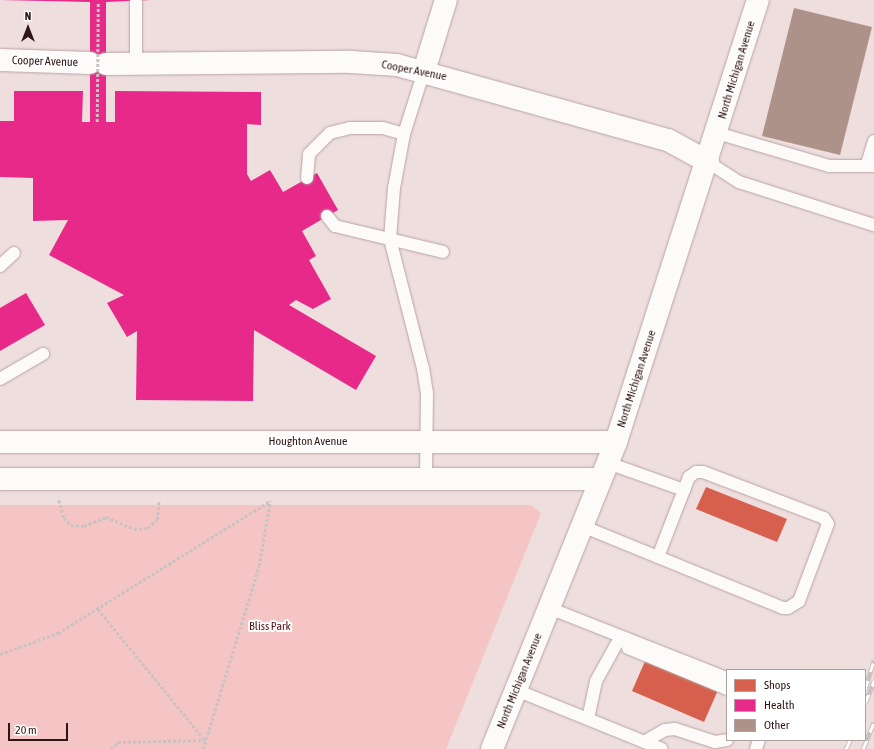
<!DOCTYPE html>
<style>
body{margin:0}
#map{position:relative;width:874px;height:749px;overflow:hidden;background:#efdede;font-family:"Asap Condensed",sans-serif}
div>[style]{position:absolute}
.green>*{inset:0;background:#f4c5c4}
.shops>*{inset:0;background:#d6604d}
.health>*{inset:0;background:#e7298a}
.building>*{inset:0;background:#ac9289}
.path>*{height:2.5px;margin-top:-1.25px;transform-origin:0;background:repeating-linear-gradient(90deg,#cac2c2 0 3px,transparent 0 5px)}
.roads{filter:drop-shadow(0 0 1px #b8a3a3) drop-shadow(0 0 1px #b8a3a3)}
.lane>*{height:12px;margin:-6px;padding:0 6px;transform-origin:6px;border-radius:6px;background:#fdfafa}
.street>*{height:22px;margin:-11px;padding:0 11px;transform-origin:11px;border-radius:11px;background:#fdfafa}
.secondary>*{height:22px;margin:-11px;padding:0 11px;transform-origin:11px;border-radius:11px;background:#fdfafa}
.rail>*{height:4.5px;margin-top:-2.25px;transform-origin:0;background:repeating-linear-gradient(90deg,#fff 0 9px,#c7c1c1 0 18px);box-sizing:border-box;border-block:1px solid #c7c1c1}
.path-bridge>*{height:2.5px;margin-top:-1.25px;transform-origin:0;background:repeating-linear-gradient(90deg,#cac2c2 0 3px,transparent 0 5px)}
span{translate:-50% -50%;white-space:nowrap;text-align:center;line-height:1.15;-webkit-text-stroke:4px #fff;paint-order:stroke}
.street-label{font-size:12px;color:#311515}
.park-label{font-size:12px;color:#581218}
.legend{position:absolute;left:726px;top:669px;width:140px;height:72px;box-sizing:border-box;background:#fff;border:1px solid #ada1a1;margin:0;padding:5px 7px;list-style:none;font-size:12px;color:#311515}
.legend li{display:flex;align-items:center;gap:8px;height:20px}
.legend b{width:20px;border:1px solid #ada1a1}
.north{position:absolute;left:8px;top:8px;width:40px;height:40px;-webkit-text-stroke:3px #fff;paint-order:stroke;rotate:0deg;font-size:11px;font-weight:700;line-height:16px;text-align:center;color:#311515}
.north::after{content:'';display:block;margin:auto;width:14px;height:18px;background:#311515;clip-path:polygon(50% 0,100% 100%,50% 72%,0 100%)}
.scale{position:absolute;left:8px;top:723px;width:60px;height:18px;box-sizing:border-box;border:2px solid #311515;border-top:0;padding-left:5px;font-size:12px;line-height:14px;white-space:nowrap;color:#311515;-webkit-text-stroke:3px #fff;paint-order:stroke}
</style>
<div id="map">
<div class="green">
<div style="clip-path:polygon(0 505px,531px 505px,541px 513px,446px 749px,0 749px)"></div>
</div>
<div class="shops">
<div style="clip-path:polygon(706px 487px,787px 519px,777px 542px,696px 509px)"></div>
<div style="clip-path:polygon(646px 659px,718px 690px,704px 722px,632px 691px)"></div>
</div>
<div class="health">
<div style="clip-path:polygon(0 0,151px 0,106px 2px,106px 122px,115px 122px,115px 91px,261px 92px,261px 125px,247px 124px,247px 174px,251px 181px,270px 170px,283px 192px,317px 173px,338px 210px,302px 231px,316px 256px,309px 260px,331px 299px,313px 309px,296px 300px,289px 305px,376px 356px,356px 390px,254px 330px,253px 401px,136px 400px,137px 331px,127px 337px,107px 303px,124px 295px,49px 255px,68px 220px,33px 221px,33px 178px,0 177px,0 121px,14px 121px,14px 91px,83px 91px,82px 122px,90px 122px,90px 2px)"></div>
<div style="clip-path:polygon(26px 293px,45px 325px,0 351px,0 308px)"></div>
</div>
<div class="building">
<div style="clip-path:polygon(794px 8px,872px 27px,840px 155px,762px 136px)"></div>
</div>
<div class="path">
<div style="left:59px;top:500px;width:19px;rotate:74deg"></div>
<div style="left:64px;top:518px;width:10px;rotate:45deg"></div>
<div style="left:71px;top:525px;width:13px;rotate:4deg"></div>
<div style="left:84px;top:526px;width:24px;rotate:-22deg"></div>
<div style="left:106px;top:517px;width:30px;rotate:23deg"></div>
<div style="left:134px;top:529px;width:14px;rotate:-4deg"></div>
<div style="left:148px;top:528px;width:12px;rotate:-42deg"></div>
<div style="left:157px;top:520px;width:20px;rotate:-84deg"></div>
<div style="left:98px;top:609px;width:169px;rotate:50.8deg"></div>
<div style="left:0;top:654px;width:62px;rotate:-19.9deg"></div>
<div style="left:58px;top:633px;width:250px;rotate:-31.9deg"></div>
<div style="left:111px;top:749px;width:10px;rotate:-45deg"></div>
<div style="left:118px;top:742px;width:87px;rotate:-1.3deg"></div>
<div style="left:203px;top:749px;width:191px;rotate:-73deg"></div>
<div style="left:259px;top:566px;width:66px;rotate:-80.4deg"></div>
</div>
<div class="roads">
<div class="lane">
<div style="left:136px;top:64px;width:62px;rotate:-90deg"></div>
<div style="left:424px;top:71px;width:66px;rotate:107.6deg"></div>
<div style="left:404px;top:134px;width:55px;rotate:100.5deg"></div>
<div style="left:394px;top:188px;width:51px;rotate:94.5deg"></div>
<div style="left:390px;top:239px;width:133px;rotate:75.7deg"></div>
<div style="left:423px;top:368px;width:25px;rotate:81deg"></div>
<div style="left:427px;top:393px;width:85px;rotate:90.7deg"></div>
<div style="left:717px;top:133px;width:117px;rotate:16.4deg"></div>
<div style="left:829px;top:166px;width:45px"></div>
<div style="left:708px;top:162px;width:37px;rotate:33deg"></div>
<div style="left:739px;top:182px;width:142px;rotate:17.7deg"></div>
<div style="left:867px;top:164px;width:24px;rotate:-73deg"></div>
<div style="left:307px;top:178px;width:24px;rotate:-85deg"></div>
<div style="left:309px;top:154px;width:30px;rotate:-45deg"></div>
<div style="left:330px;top:133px;width:21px;rotate:-14deg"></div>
<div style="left:350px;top:128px;width:33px"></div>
<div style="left:383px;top:128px;width:22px;rotate:16deg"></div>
<div style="left:327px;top:216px;width:13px;rotate:51deg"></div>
<div style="left:335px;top:226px;width:111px;rotate:13.5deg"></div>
<div style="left:0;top:266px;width:19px;rotate:-43deg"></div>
<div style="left:0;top:379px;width:50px;rotate:-30.2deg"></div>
<div style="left:608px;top:463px;width:81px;rotate:19.6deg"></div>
<div style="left:582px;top:526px;width:82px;rotate:22.2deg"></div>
<div style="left:658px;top:557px;width:135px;rotate:22.2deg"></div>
<div style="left:783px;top:608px;width:5px"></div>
<div style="left:788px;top:608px;width:13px;rotate:-32deg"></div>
<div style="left:799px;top:601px;width:82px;rotate:-69.4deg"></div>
<div style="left:828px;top:524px;width:7px;rotate:-124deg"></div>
<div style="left:824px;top:518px;width:129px;rotate:-159.2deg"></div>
<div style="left:703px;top:472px;width:7px;rotate:180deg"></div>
<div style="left:696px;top:472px;width:9px;rotate:144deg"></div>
<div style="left:689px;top:477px;width:86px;rotate:111.2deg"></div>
<div style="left:549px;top:608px;width:191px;rotate:21.5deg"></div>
<div style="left:625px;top:638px;width:10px;rotate:73deg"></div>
<div style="left:628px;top:648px;width:107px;rotate:22.5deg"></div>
<div style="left:516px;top:690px;width:157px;rotate:22deg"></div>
<div style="left:588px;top:719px;width:39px;rotate:-78deg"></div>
<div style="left:596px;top:681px;width:51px;rotate:-60.9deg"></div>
<div style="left:644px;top:742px;width:24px;rotate:-30deg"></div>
<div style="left:665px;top:730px;width:10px;rotate:-6deg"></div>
<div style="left:675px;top:729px;width:42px;rotate:18deg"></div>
<div style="left:715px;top:742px;width:12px;rotate:-9deg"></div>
<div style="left:756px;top:749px;width:9px;rotate:-72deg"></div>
</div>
<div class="street">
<div style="left:424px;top:71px;width:74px;rotate:-72.8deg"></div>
</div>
<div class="secondary">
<div style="left:0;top:60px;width:90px;rotate:1.9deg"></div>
<div style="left:106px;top:64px;width:245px;rotate:-0.5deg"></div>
<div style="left:351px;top:62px;width:46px;rotate:3.7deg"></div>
<div style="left:397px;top:65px;width:281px;rotate:15.5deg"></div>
<div style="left:668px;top:140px;width:46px;rotate:28.8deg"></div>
<div style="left:0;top:442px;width:616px"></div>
<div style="left:0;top:479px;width:601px"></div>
<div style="left:492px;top:749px;width:331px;rotate:-68deg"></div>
<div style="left:616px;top:442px;width:464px;rotate:-72.2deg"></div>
</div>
</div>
<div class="rail">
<div style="left:865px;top:689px;width:30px;rotate:-73deg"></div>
<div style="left:865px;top:703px;width:24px;rotate:-68deg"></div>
<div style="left:846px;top:749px;width:10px;rotate:-66deg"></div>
<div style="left:863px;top:749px;width:29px;rotate:-68deg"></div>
</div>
<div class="path-bridge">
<div style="left:97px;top:122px;width:120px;rotate:-89.5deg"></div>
</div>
<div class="street-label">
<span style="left:45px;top:62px;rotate:2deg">Cooper Avenue</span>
<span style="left:737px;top:70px;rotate:-73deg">North Michigan Avenue</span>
<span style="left:414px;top:71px;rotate:11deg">Cooper Avenue</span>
<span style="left:637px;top:379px;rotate:-72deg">North Michigan Avenue</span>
<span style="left:308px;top:442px">Houghton Avenue</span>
<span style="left:520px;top:681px;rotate:-68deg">North Michigan Avenue</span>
</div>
<div class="park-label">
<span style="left:270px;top:627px">Bliss Park</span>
</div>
<ul class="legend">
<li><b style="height:11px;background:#d6604d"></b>Shops</li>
<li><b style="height:11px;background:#e7298a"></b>Health</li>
<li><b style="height:11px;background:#ac9289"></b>Other</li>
</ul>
<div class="north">N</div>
<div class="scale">20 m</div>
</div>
